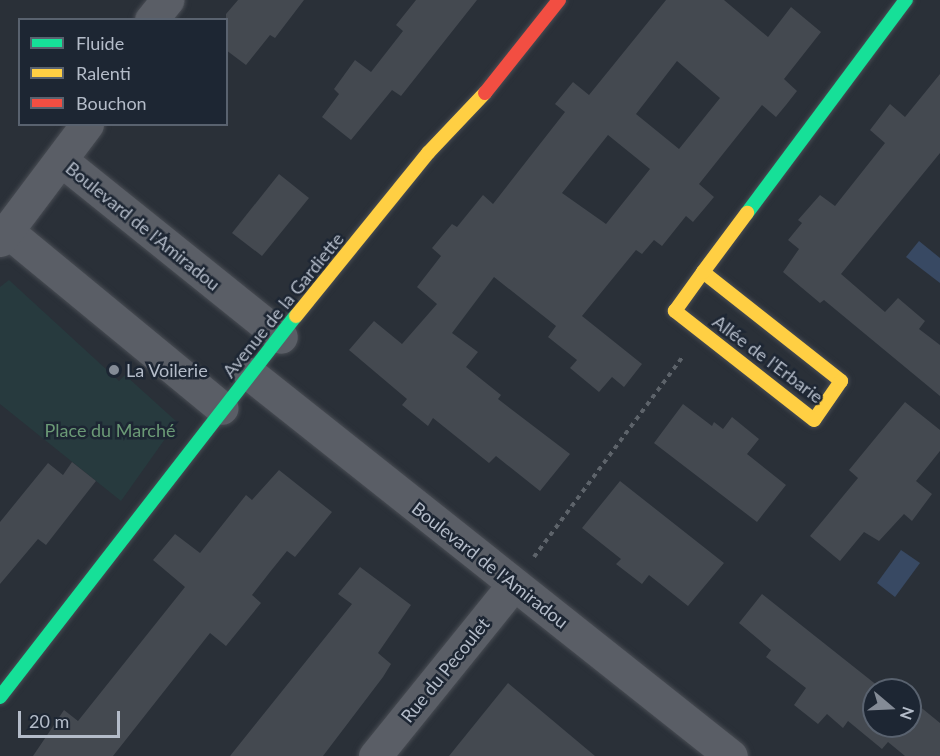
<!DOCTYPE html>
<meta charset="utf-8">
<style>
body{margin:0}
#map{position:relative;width:940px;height:756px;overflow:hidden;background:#2a3038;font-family:Lato,sans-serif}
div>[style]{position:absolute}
.green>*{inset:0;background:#273a3e}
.water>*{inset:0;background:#384963}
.building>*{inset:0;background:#444950}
.path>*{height:4px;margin-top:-2px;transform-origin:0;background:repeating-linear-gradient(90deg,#5d636a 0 4.5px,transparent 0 9px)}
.roads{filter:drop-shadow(0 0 2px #484c53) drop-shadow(0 0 2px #484c53)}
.street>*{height:33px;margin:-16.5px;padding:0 16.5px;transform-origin:16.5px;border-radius:16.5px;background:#5a5e66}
.fast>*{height:14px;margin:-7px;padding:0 7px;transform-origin:7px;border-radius:7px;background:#16e098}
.slow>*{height:14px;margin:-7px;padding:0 7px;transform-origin:7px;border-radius:7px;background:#ffcf43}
.jam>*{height:14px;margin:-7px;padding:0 7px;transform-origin:7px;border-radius:7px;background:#f24e42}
.dots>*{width:16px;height:16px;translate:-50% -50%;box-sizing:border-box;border:3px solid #1d2633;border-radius:50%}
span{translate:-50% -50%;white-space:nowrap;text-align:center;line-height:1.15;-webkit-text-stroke:5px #1d2633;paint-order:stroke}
.street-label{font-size:18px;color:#b4bcc9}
.poi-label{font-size:18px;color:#b4bcc9}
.left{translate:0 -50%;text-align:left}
.park-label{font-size:18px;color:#6b9a76}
.legend{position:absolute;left:18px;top:18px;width:210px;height:108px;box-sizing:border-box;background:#1d2633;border:2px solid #59626f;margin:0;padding:8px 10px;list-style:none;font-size:18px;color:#b4bcc9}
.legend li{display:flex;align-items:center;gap:12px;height:30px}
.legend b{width:30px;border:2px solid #59626f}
.north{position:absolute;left:862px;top:678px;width:60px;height:60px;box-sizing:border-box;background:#1d2633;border:2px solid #59626f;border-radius:50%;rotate:109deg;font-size:16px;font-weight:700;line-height:24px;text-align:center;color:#b4bcc9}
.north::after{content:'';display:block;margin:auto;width:21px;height:27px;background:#848b96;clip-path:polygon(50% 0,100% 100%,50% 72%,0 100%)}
.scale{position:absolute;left:18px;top:711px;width:102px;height:27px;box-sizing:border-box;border:3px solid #b4bcc9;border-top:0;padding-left:8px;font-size:18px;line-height:21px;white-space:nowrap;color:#b4bcc9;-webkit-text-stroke:4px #1d2633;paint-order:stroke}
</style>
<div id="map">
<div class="green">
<div style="clip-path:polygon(9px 280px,119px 381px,125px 375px,177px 422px,121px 501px,0 404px,0 287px)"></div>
</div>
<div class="water">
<div style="clip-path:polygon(919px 241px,940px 258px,940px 283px,906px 257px)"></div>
<div style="clip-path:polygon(901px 550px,920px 563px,895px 597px,877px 583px)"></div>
</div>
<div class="building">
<div style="clip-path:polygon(238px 0,304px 0,275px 38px,270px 35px,246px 65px,226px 50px,226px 14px)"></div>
<div style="clip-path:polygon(416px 0,477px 0,401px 96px,392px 90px,351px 140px,322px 117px,339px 94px,334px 89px,355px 60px,371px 72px,403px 31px,396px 25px)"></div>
<div style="clip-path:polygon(evenodd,666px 0,724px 0,768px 37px,791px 7px,821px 32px,784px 79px,797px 91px,786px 105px,776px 117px,762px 105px,699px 184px,714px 197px,704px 209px,693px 222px,686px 216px,662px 246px,654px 240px,642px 254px,636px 250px,582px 316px,642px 364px,624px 387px,612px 377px,599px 392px,570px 368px,577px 360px,548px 337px,556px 326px,494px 277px,452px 333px,478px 352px,466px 367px,501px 395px,498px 399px,570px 454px,540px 491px,496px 456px,489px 463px,433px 418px,428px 426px,402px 405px,407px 399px,349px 350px,374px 321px,402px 344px,437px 304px,417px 287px,441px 256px,432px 248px,452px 224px,457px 227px,483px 195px,493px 204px,565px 112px,555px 104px,573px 82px,589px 95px,666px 0,677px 61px,720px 98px,679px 149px,636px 114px,677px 61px,666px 0,608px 135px,650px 169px,606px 224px,562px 193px,608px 135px)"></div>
<div style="clip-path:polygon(940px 74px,940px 153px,841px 274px,885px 312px,898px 298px,925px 321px,919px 329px,940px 345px,940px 396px,824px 300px,820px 303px,783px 272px,799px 249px,788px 240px,802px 223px,798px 220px,820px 195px,835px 206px,885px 143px,870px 130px,890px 104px,905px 117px)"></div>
<div style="clip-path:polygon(279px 174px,309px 198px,262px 256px,232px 233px)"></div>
<div style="clip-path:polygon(905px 402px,940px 430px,940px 451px,916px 481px,932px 494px,912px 521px,904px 514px,879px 541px,864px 532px,840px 561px,810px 536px,858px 478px,849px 470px)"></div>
<div style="clip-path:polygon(683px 404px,712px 426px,714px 422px,723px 429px,732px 417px,759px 439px,747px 454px,786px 485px,757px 522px,654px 443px)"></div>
<div style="clip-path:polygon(72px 462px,96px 481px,46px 545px,38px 539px,0 584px,0 522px,48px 463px,63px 475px)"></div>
<div style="clip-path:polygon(279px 470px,332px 512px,295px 557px,287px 551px,270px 572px,252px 595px,261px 603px,226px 646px,210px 633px,113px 756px,33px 756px,64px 710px,78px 721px,185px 587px,153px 560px,175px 534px,200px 553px,246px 495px,252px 500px)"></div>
<div style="clip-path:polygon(620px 481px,724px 563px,688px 606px,649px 575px,642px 584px,616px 564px,621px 559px,582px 528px)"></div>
<div style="clip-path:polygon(360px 567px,411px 605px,378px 653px,391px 664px,383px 677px,323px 756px,230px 756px,352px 604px,338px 594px)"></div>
<div style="clip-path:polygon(762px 594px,883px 690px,874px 690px,874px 726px,910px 726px,910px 712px,918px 705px,940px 723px,940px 756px,905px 756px,888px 742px,882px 749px,848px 721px,843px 728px,827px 714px,818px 724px,794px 705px,806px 688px,766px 657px,771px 650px,739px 623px)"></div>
<div style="clip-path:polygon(508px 683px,595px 756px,449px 756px)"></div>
</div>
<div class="path">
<div style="left:534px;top:557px;width:248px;rotate:-53.4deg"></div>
</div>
<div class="roads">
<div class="street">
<div style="left:151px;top:20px;width:26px;rotate:-51deg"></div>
<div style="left:61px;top:160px;width:282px;rotate:38.8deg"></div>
<div style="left:7px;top:231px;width:278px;rotate:39.5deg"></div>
<div style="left:0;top:240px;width:145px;rotate:-53.1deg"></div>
<div style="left:250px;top:374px;width:614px;rotate:38.46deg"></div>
<div style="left:375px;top:756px;width:221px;rotate:-51.1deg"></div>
</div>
<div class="fast">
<div style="left:747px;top:213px;width:266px;rotate:-53.3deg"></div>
<div style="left:0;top:697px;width:482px;rotate:-52.2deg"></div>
</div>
<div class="slow">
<div style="left:703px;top:272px;width:176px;rotate:38.3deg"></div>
<div style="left:841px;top:381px;width:47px;rotate:124.7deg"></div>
<div style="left:814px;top:420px;width:177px;rotate:-141.9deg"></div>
<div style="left:675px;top:311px;width:48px;rotate:-54.3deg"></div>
<div style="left:703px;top:272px;width:74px;rotate:-53.3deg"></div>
<div style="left:296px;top:316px;width:210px;rotate:-51deg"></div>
<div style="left:428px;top:153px;width:83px;rotate:-46.5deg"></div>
</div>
<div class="jam">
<div style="left:485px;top:93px;width:119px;rotate:-51.5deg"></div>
</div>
</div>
<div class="dots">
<div style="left:114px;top:370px;background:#848b96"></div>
</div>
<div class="street-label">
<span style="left:143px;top:226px;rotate:39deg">Boulevard de l'Amiradou</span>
<span style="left:283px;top:305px;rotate:-51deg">Avenue de la Gardiette</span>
<span style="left:768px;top:359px;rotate:37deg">Allée de l'Erbarie</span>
<span style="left:490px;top:565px;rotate:38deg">Boulevard de l'Amiradou</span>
<span style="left:445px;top:670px;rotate:-51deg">Rue du Pecoulet</span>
</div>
<div class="poi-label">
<span class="left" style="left:126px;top:370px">La Voilerie</span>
</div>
<div class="park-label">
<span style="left:110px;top:430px">Place du Marché</span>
</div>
<ul class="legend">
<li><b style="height:8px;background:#16e098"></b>Fluide</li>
<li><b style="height:8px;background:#ffcf43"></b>Ralenti</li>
<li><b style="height:8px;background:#f24e42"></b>Bouchon</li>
</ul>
<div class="north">N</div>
<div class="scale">20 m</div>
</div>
